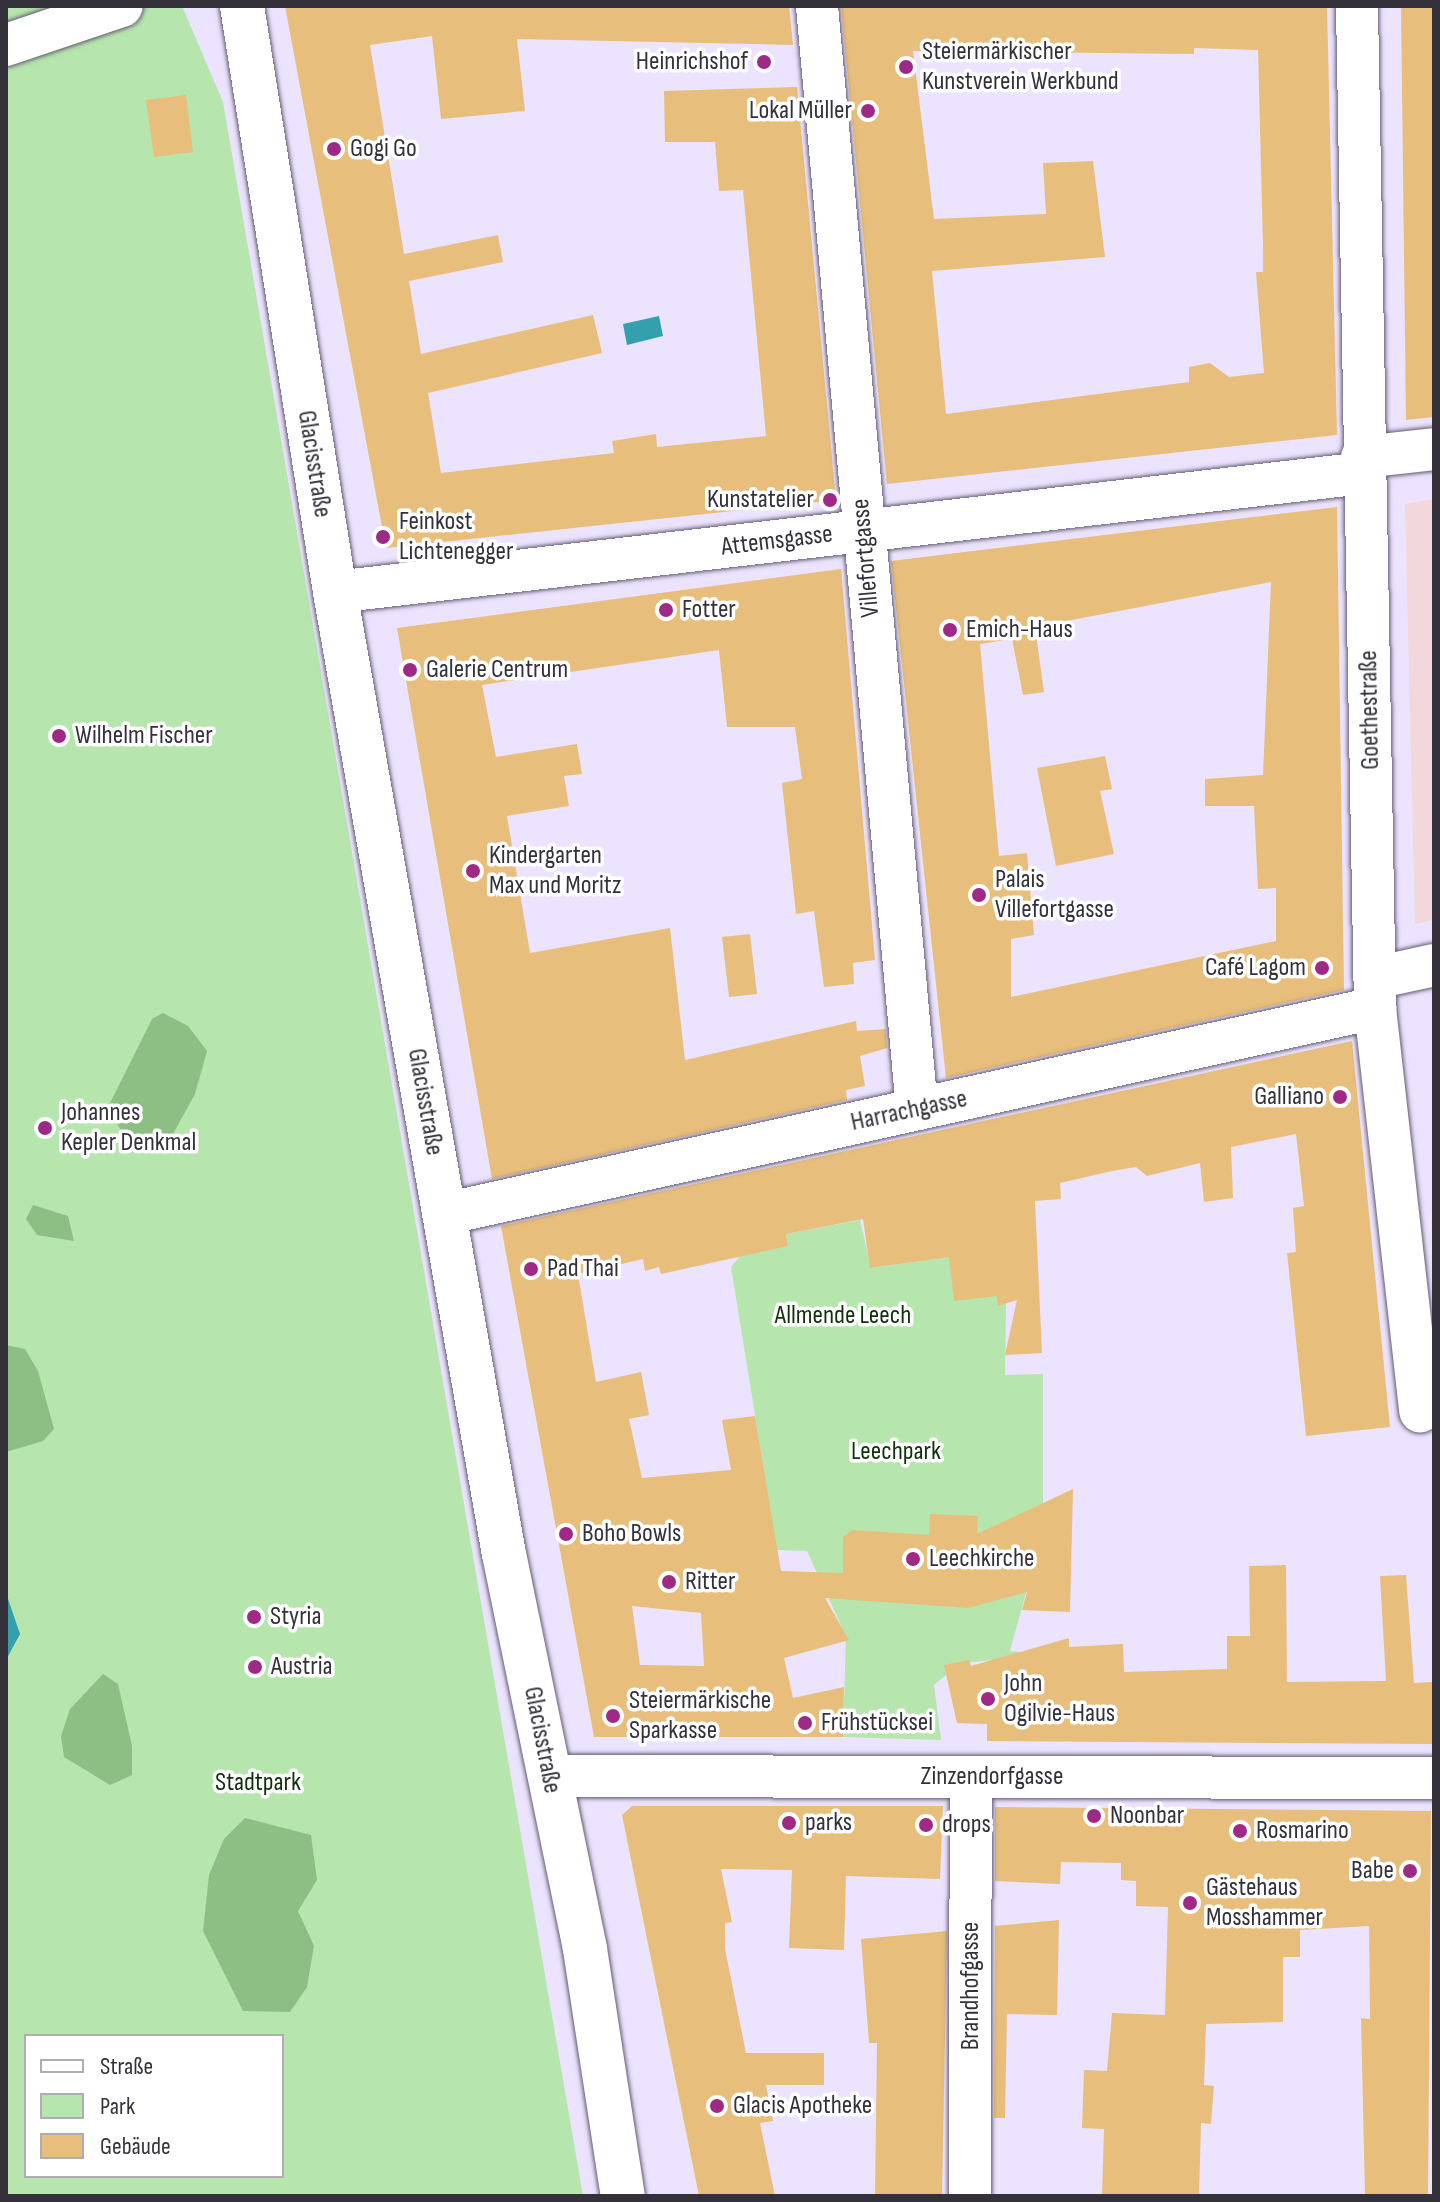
<!DOCTYPE html>
<meta charset="utf-8">
<style>
body{margin:0}
#map{position:relative;width:1440px;height:2202px;overflow:hidden;background:#ece3fe;font-family:"Sofia Sans Condensed",sans-serif}
div>[style]{position:absolute}
.education>*{inset:0;background:#f2d7db}
.green>*{inset:0;background:#b6e5ad}
.forest>*{inset:0;background:#8dbf85}
.water>*{inset:0;background:#34a0ae}
.building>*{inset:0;background:#e7be7b}
.roads{filter:drop-shadow(0 0 2px #645c73) drop-shadow(0 0 2px #645c73)}
.minor>*{height:42px;margin:-21px;padding:0 21px;transform-origin:21px;border-radius:21px;background:#fff}
.major>*{height:44px;margin:-22px;padding:0 22px;transform-origin:22px;border-radius:22px;background:#fff}
.dots>*{width:22px;height:22px;translate:-50% -50%;box-sizing:border-box;border:4px solid #fff;border-radius:50%}
span{translate:-50% -50%;white-space:nowrap;text-align:center;line-height:1.15;-webkit-text-stroke:7px #fff;paint-order:stroke}
.poi-label{font-size:26px;color:#34313b}
.left{translate:0 -50%;text-align:left}
.right{translate:-100% -50%;text-align:right}
.street-label{font-size:26px;color:#34313b}
.park-label{font-size:26px;color:#10320a}
.frame{position:absolute;inset:0;border:8px solid #34313b;pointer-events:none}
.legend{position:absolute;left:24px;top:2034px;width:260px;height:144px;box-sizing:border-box;background:#fff;border:2px solid #aeadb1;margin:0;padding:10px 14px;list-style:none;font-size:24px;color:#34313b}
.legend li{display:flex;align-items:center;gap:16px;height:40px}
.legend b{width:40px;border:2px solid #aeadb1}
</style>
<div id="map">
<div class="education">
<div style="clip-path:polygon(1434px 499px,1434px 920px,1415px 924px,1405px 504px)"></div>
</div>
<div class="green">
<div style="clip-path:polygon(evenodd,6px 6px,182px 6px,223px 102px,583px 2196px,6px 2196px,6px 6px,26px 2036px,282px 2036px,282px 2176px,26px 2176px,26px 2036px)"></div>
<div style="clip-path:polygon(914px 1207px,1006px 1303px,1005px 1375px,1043px 1374px,1043px 1503px,1026px 1511px,1027px 1589px,1010px 1651px,1048px 1654px,945px 1665px,947px 1674px,934px 1685px,941px 1740px,843px 1737px,846px 1636px,807px 1551px,777px 1550px,731px 1267px,741px 1255px,788px 1246px,786px 1234px,860px 1220px,871px 1268px,921px 1261px)"></div>
</div>
<div class="forest">
<div style="clip-path:polygon(163px 1013px,188px 1026px,207px 1051px,195px 1094px,173px 1134px,155px 1146px,125px 1136px,107px 1109px,152px 1019px)"></div>
<div style="clip-path:polygon(33px 1205px,68px 1216px,74px 1241px,37px 1235px,26px 1219px)"></div>
<div style="clip-path:polygon(6px 1345px,25px 1349px,38px 1371px,54px 1429px,43px 1441px,6px 1452px)"></div>
<div style="clip-path:polygon(103px 1674px,118px 1684px,132px 1746px,132px 1775px,110px 1785px,64px 1757px,61px 1736px,70px 1709px)"></div>
<div style="clip-path:polygon(245px 1818px,311px 1835px,317px 1880px,298px 1911px,314px 1946px,307px 1987px,290px 2012px,243px 2011px,203px 1931px,209px 1875px,224px 1839px)"></div>
</div>
<div class="water">
<div style="clip-path:polygon(659px 316px,663px 336px,627px 345px,623px 324px)"></div>
<div style="clip-path:polygon(6px 1593px,20px 1634px,6px 1660px)"></div>
</div>
<div class="building">
<div style="clip-path:polygon(285px 6px,789px 6px,793px 45px,517px 39px,525px 111px,441px 119px,432px 36px,370px 45px,404px 254px,498px 235px,503px 262px,409px 281px,421px 354px,593px 315px,602px 353px,428px 393px,441px 473px,614px 453px,612px 441px,656px 434px,657px 447px,766px 436px,743px 190px,719px 191px,715px 142px,665px 142px,664px 91px,797px 87px,836px 500px,386px 548px)"></div>
<div style="clip-path:polygon(evenodd,841px 6px,1327px 6px,1337px 435px,887px 484px,841px 6px,1194px 48px,1258px 50px,1263px 245px,1263px 272px,1256px 272px,1264px 373px,1229px 377px,1210px 363px,1189px 367px,1189px 382px,946px 414px,932px 271px,1105px 257px,1093px 161px,1043px 163px,1046px 214px,934px 219px,913px 51px,1194px 54px,1194px 48px)"></div>
<div style="clip-path:polygon(1401px 6px,1434px 6px,1434px 417px,1406px 420px)"></div>
<div style="clip-path:polygon(186px 95px,193px 152px,154px 157px,146px 100px)"></div>
<div style="clip-path:polygon(evenodd,1337px 507px,1344px 990px,946px 1078px,891px 561px,1337px 507px,1271px 582px,1263px 775px,1205px 779px,1205px 806px,1254px 806px,1258px 889px,1276px 888px,1276px 941px,1011px 997px,1011px 939px,1034px 935px,1027px 853px,999px 856px,980px 644px,1012px 639px,1023px 695px,1044px 692px,1035px 627px,1271px 582px)"></div>
<div style="clip-path:polygon(841px 569px,875px 960px,853px 963px,854px 984px,824px 987px,814px 911px,796px 914px,782px 783px,802px 779px,795px 727px,727px 727px,719px 650px,482px 685px,496px 757px,577px 744px,582px 774px,564px 776px,569px 806px,507px 816px,530px 953px,670px 928px,685px 1060px,856px 1021px,857px 1031px,886px 1029px,887px 1048px,860px 1056px,865px 1086px,846px 1090px,847px 1100px,492px 1179px,397px 628px)"></div>
<div style="clip-path:polygon(1105px 756px,1112px 789px,1100px 791px,1114px 854px,1056px 866px,1037px 768px)"></div>
<div style="clip-path:polygon(750px 934px,757px 994px,729px 997px,722px 937px)"></div>
<div style="clip-path:polygon(evenodd,1352px 1041px,1390px 1427px,1306px 1436px,1287px 1253px,1296px 1252px,1293px 1208px,1304px 1206px,1296px 1134px,1231px 1147px,1233px 1198px,1204px 1202px,1200px 1163px,1147px 1176px,1136px 1167px,1112px 1171px,1060px 1183px,1061px 1199px,1035px 1201px,1042px 1353px,1005px 1355px,1017px 1300px,998px 1306px,997px 1296px,954px 1301px,949px 1257px,870px 1268px,863px 1219px,786px 1234px,788px 1246px,661px 1274px,659px 1267px,645px 1271px,643px 1259px,578px 1274px,596px 1382px,641px 1372px,649px 1415px,629px 1419px,642px 1478px,731px 1470px,722px 1420px,755px 1416px,781px 1571px,843px 1573px,843px 1537px,852px 1530px,929px 1535px,930px 1514px,978px 1516px,977px 1534px,1073px 1489px,1070px 1612px,1022px 1610px,1027px 1592px,968px 1608px,825px 1598px,849px 1640px,784px 1658px,793px 1698px,844px 1687px,843px 1737px,594px 1737px,501px 1226px,1352px 1041px,632px 1606px,701px 1613px,704px 1666px,640px 1665px,632px 1606px)"></div>
<div style="clip-path:polygon(1286px 1565px,1287px 1682px,1386px 1681px,1380px 1576px,1406px 1575px,1414px 1683px,1434px 1682px,1434px 1744px,987px 1741px,987px 1724px,957px 1723px,944px 1665px,969px 1660px,971px 1666px,1069px 1638px,1069px 1647px,1123px 1644px,1124px 1672px,1227px 1669px,1227px 1636px,1250px 1636px,1249px 1566px)"></div>
<div style="clip-path:polygon(632px 1806px,943px 1806px,940px 1879px,846px 1876px,844px 1950px,789px 1948px,792px 1870px,721px 1869px,732px 1922px,725px 1923px,725px 1949px,746px 2053px,824px 2053px,824px 2085px,766px 2085px,773px 2121px,760px 2123px,775px 2196px,699px 2196px,622px 1815px)"></div>
<div style="clip-path:polygon(995px 1807px,1431px 1811px,1428px 2196px,1365px 2196px,1361px 2018px,1370px 2019px,1369px 1926px,1300px 1930px,1300px 1957px,1283px 1957px,1283px 2022px,1206px 2024px,1204px 2085px,1214px 2086px,1211px 2124px,1201px 2123px,1199px 2196px,1102px 2196px,1104px 2129px,1082px 2128px,1084px 2070px,1107px 2071px,1112px 2013px,1165px 2015px,1168px 1907px,1136px 1906px,1136px 1881px,1121px 1880px,1121px 1863px,1061px 1862px,1060px 1884px,995px 1881px)"></div>
<div style="clip-path:polygon(1059px 1920px,1057px 2015px,1007px 2014px,1005px 2118px,994px 2118px,995px 1926px)"></div>
<div style="clip-path:polygon(947px 1931px,942px 2196px,875px 2196px,877px 2043px,869px 2043px,861px 1939px)"></div>
</div>
<div class="roads">
<div class="minor">
<div style="left:817px;top:6px;width:1108px;rotate:84.82deg"></div>
<div style="left:1357px;top:6px;width:1002px;rotate:88.97deg"></div>
<div style="left:1375px;top:1008px;width:406px;rotate:83.6deg"></div>
<div style="left:6px;top:45px;width:122px;rotate:-18.6deg"></div>
<div style="left:1362px;top:457px;width:72px;rotate:-6.3deg"></div>
<div style="left:335px;top:592px;width:1035px;rotate:-6.6deg"></div>
<div style="left:1375px;top:978px;width:60px;rotate:-12.4deg"></div>
<div style="left:444px;top:1214px;width:954px;rotate:-12.48deg"></div>
<div style="left:549px;top:1776px;width:885px;rotate:0.13deg"></div>
<div style="left:970px;top:2196px;width:419px;rotate:-89.9deg"></div>
</div>
<div class="major">
<div style="left:242px;top:6px;width:593px;rotate:80.98deg"></div>
<div style="left:335px;top:592px;width:977px;rotate:80.04deg"></div>
<div style="left:504px;top:1554px;width:403px;rotate:78.4deg"></div>
<div style="left:585px;top:1949px;width:250px;rotate:81.3deg"></div>
</div>
</div>
<div class="dots">
<div style="left:764px;top:62px;background:#9e2a85"></div>
<div style="left:906px;top:67px;background:#9e2a85"></div>
<div style="left:868px;top:111px;background:#9e2a85"></div>
<div style="left:334px;top:149px;background:#9e2a85"></div>
<div style="left:830px;top:500px;background:#9e2a85"></div>
<div style="left:383px;top:537px;background:#9e2a85"></div>
<div style="left:666px;top:610px;background:#9e2a85"></div>
<div style="left:950px;top:630px;background:#9e2a85"></div>
<div style="left:410px;top:670px;background:#9e2a85"></div>
<div style="left:59px;top:736px;background:#9e2a85"></div>
<div style="left:473px;top:871px;background:#9e2a85"></div>
<div style="left:979px;top:895px;background:#9e2a85"></div>
<div style="left:1322px;top:968px;background:#9e2a85"></div>
<div style="left:1340px;top:1097px;background:#9e2a85"></div>
<div style="left:45px;top:1128px;background:#9e2a85"></div>
<div style="left:531px;top:1269px;background:#9e2a85"></div>
<div style="left:566px;top:1534px;background:#9e2a85"></div>
<div style="left:913px;top:1559px;background:#9e2a85"></div>
<div style="left:669px;top:1582px;background:#9e2a85"></div>
<div style="left:254px;top:1617px;background:#9e2a85"></div>
<div style="left:255px;top:1667px;background:#9e2a85"></div>
<div style="left:988px;top:1699px;background:#9e2a85"></div>
<div style="left:613px;top:1716px;background:#9e2a85"></div>
<div style="left:805px;top:1723px;background:#9e2a85"></div>
<div style="left:1094px;top:1816px;background:#9e2a85"></div>
<div style="left:789px;top:1823px;background:#9e2a85"></div>
<div style="left:926px;top:1825px;background:#9e2a85"></div>
<div style="left:1240px;top:1831px;background:#9e2a85"></div>
<div style="left:1410px;top:1871px;background:#9e2a85"></div>
<div style="left:1190px;top:1903px;background:#9e2a85"></div>
<div style="left:717px;top:2106px;background:#9e2a85"></div>
</div>
<div class="poi-label">
<span class="left" style="left:922px;top:67px">Steiermärkischer<br>Kunstverein Werkbund</span>
<span class="right" style="left:748px;top:62px">Heinrichshof</span>
<span class="right" style="left:852px;top:111px">Lokal Müller</span>
<span class="left" style="left:350px;top:149px">Gogi Go</span>
<span class="right" style="left:814px;top:500px">Kunstatelier</span>
<span class="left" style="left:399px;top:537px">Feinkost<br>Lichtenegger</span>
<span class="left" style="left:682px;top:610px">Fotter</span>
<span class="left" style="left:966px;top:630px">Emich-Haus</span>
<span class="left" style="left:426px;top:670px">Galerie Centrum</span>
<span class="left" style="left:75px;top:736px">Wilhelm Fischer</span>
<span class="left" style="left:489px;top:871px">Kindergarten<br>Max und Moritz</span>
<span class="left" style="left:995px;top:895px">Palais<br>Villefortgasse</span>
<span class="right" style="left:1306px;top:968px">Café Lagom</span>
<span class="right" style="left:1324px;top:1097px">Galliano</span>
<span class="left" style="left:61px;top:1128px">Johannes<br>Kepler Denkmal</span>
<span class="left" style="left:547px;top:1269px">Pad Thai</span>
<span class="left" style="left:582px;top:1534px">Boho Bowls</span>
<span class="left" style="left:929px;top:1559px">Leechkirche</span>
<span class="left" style="left:685px;top:1582px">Ritter</span>
<span class="left" style="left:270px;top:1617px">Styria</span>
<span class="left" style="left:271px;top:1667px">Austria</span>
<span class="left" style="left:1004px;top:1699px">John<br>Ogilvie-Haus</span>
<span class="left" style="left:629px;top:1716px">Steiermärkische<br>Sparkasse</span>
<span class="left" style="left:821px;top:1723px">Frühstücksei</span>
<span class="left" style="left:1110px;top:1816px">Noonbar</span>
<span class="left" style="left:805px;top:1823px">parks</span>
<span class="left" style="left:942px;top:1825px">drops</span>
<span class="left" style="left:1256px;top:1831px">Rosmarino</span>
<span class="right" style="left:1394px;top:1871px">Babe</span>
<span class="left" style="left:1206px;top:1903px">Gästehaus<br>Mosshammer</span>
<span class="left" style="left:733px;top:2106px">Glacis Apotheke</span>
</div>
<div class="street-label">
<span style="left:314px;top:464px;rotate:81deg">Glacisstraße</span>
<span style="left:777px;top:541px;rotate:-7deg">Attemsgasse</span>
<span style="left:866px;top:558px;rotate:-95deg">Villefortgasse</span>
<span style="left:1370px;top:710px;rotate:-91deg">Goethestraße</span>
<span style="left:425px;top:1102px;rotate:80deg">Glacisstraße</span>
<span style="left:909px;top:1111px;rotate:-12deg">Harrachgasse</span>
<span style="left:542px;top:1740px;rotate:79deg">Glacisstraße</span>
<span style="left:992px;top:1777px">Zinzendorfgasse</span>
<span style="left:971px;top:1986px;rotate:-90deg">Brandhofgasse</span>
</div>
<div class="park-label">
<span style="left:843px;top:1316px">Allmende Leech</span>
<span style="left:896px;top:1452px">Leechpark</span>
<span style="left:258px;top:1783px">Stadtpark</span>
</div>
<div class="frame"></div>
<ul class="legend">
<li><b style="height:10px;background:#fff"></b>Straße</li>
<li><b style="height:22px;background:#b6e5ad"></b>Park</li>
<li><b style="height:22px;background:#e7be7b"></b>Gebäude</li>
</ul>
</div>
